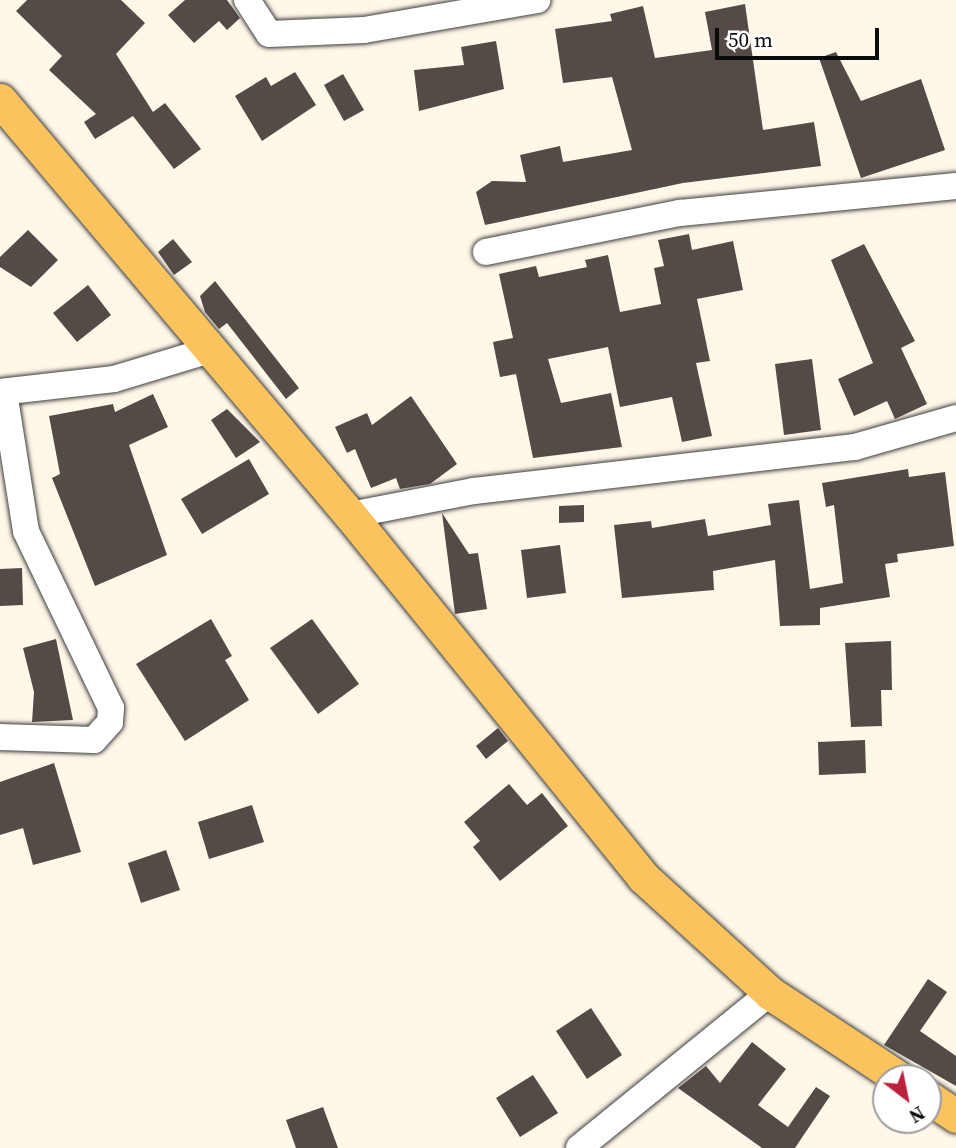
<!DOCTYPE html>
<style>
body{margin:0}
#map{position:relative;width:956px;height:1148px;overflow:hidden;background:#fff8e9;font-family:"Source Serif 4",serif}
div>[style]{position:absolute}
.building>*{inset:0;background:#544b47}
.roads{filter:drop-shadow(0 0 2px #3e3e3e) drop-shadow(0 0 2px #3e3e3e)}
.minor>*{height:26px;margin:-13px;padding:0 13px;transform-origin:13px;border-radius:13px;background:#fff}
.major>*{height:33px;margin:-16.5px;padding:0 16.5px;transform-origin:16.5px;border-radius:16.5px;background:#fac35e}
span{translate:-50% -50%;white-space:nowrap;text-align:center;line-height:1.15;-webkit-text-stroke:7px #fff;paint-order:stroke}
.north{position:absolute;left:872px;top:1064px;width:70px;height:70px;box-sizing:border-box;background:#fff;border:2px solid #9d9d9d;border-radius:50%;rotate:148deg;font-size:19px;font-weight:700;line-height:28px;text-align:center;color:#0b0b0b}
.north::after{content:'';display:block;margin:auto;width:24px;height:32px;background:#bc223b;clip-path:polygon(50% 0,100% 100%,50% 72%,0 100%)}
.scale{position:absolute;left:715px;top:28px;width:164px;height:32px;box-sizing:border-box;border:4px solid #0b0b0b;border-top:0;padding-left:9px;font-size:21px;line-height:24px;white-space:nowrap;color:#0b0b0b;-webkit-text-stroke:5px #fff;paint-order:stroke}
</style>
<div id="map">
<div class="building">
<div style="clip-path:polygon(27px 0,121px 0,145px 23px,116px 54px,153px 112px,165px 103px,201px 149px,174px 169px,133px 116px,95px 139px,84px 122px,96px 114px,49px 70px,62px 56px,16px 11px)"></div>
<div style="clip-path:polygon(185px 0,227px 0,240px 18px,227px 30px,219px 21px,194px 43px,168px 15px)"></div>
<div style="clip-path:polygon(745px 4px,763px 130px,814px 122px,821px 166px,683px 183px,485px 225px,476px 192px,492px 181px,526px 182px,520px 155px,560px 146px,563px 162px,632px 150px,612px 77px,563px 83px,555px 29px,612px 21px,610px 14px,643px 6px,655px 58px,712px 50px,705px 12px)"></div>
<div style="clip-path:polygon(496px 41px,504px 89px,419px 111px,414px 70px,464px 65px,461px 47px)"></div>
<div style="clip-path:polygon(836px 52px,861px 101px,921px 79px,945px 150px,861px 178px,819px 58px)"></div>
<div style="clip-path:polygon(295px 72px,316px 105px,262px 141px,235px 96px,266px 77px,271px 86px)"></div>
<div style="clip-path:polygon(343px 74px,364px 110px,344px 121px,324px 85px)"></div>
<div style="clip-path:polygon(28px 230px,58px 260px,31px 287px,0 267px,0 257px)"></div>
<div style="clip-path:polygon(689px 234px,692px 250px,733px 241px,743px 290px,697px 299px,710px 361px,696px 363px,712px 436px,682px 442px,672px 397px,620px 407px,608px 347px,548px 359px,561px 403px,611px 393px,622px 447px,533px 458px,516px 374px,500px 377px,493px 342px,513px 338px,499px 274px,536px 266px,539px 277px,587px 267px,585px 260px,608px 255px,620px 312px,661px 304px,654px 268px,664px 266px,658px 240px)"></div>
<div style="clip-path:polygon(173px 239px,192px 262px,174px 275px,158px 252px)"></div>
<div style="clip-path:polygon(864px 244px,915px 341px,901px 348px,927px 404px,895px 419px,887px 401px,854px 416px,838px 379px,873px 363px,831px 260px)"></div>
<div style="clip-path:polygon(215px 281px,299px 388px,286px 399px,227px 323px,219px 329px,205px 312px,200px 296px)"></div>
<div style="clip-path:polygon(88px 285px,111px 315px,77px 342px,53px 313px)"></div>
<div style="clip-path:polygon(812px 359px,821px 430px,784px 435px,775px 364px)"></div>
<div style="clip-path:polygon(153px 394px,168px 427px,129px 445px,167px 555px,95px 586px,52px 478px,60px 474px,49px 416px,113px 404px,115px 412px)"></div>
<div style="clip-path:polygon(411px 396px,457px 464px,430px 484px,400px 489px,396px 478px,371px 488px,355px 449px,347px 453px,335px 427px,367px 413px,372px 425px)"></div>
<div style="clip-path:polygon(227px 409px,260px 442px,236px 458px,211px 420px)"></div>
<div style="clip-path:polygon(249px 459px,269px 494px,202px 534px,181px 499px)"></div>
<div style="clip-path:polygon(908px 469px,909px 477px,945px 472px,954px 546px,897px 554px,898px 562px,885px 564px,890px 597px,820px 608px,820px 625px,780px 626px,775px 560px,713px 571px,714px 590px,622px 598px,614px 525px,651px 521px,652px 528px,705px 519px,708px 536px,771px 525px,768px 504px,799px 500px,810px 589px,843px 583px,834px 505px,826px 507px,822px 483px)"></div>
<div style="clip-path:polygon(584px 505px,584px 522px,559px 523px,559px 506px)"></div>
<div style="clip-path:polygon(442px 513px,469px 554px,478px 553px,487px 609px,455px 614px)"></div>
<div style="clip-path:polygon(560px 545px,566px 593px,527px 598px,521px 550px)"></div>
<div style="clip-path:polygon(22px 568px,23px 605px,0 606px,0 569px)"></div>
<div style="clip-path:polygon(211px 619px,232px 656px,225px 660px,249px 700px,185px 741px,136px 664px)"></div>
<div style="clip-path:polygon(312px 619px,359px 684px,318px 714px,270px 648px)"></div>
<div style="clip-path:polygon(56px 639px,73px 720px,32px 722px,34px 692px,23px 648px)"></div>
<div style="clip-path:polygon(891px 641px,892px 690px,881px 690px,882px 726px,851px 727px,845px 643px)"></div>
<div style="clip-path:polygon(498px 728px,508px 741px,486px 759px,476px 746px)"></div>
<div style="clip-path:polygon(865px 740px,866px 773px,819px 775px,818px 742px)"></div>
<div style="clip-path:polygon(54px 763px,81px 852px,33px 865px,23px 828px,0 835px,0 782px)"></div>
<div style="clip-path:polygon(509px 784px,527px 805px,542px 793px,568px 826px,500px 881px,473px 847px,480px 841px,464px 822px)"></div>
<div style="clip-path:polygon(252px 805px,264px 842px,209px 859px,198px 822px)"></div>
<div style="clip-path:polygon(166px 850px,180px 890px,141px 903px,128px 863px)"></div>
<div style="clip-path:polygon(928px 979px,947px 992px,920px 1031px,956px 1056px,956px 1086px,884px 1045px)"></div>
<div style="clip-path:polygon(591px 1008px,622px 1055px,587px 1079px,556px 1031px)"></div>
<div style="clip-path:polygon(752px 1042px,786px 1069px,758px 1105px,788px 1127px,816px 1087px,830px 1096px,795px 1148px,762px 1148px,678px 1088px,706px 1066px,720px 1083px)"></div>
<div style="clip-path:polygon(533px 1075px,558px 1113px,520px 1137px,496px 1098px)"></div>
<div style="clip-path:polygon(323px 1107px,338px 1148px,296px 1148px,286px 1120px)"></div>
</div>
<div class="roads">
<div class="minor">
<div style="left:247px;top:0;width:40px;rotate:57.1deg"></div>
<div style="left:269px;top:34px;width:95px;rotate:-2.4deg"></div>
<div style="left:364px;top:30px;width:176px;rotate:-9.8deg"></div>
<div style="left:486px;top:252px;width:198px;rotate:-11.4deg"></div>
<div style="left:680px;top:213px;width:277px;rotate:-5.6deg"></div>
<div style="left:0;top:392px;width:115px;rotate:-6.5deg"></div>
<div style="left:114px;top:379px;width:100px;rotate:-16.8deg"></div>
<div style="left:350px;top:515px;width:126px;rotate:-11deg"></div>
<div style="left:474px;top:491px;width:384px;rotate:-6.6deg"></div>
<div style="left:855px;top:447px;width:105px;rotate:-16deg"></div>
<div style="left:0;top:737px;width:94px;rotate:1.8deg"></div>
<div style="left:94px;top:740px;width:24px;rotate:-48deg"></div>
<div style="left:110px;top:722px;width:14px;rotate:-86deg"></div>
<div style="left:111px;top:708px;width:196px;rotate:-115.7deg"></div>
<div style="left:26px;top:531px;width:141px;rotate:-99deg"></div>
<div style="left:579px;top:1148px;width:246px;rotate:-39.1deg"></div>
</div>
<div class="major">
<div style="left:0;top:100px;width:543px;rotate:49.86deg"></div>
<div style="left:350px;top:515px;width:466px;rotate:51deg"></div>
<div style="left:643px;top:877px;width:172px;rotate:42.4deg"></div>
<div style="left:770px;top:993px;width:154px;rotate:33.4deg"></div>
<div style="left:928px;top:1097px;width:34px;rotate:34deg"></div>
</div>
</div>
<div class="north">N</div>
<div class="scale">50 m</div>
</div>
